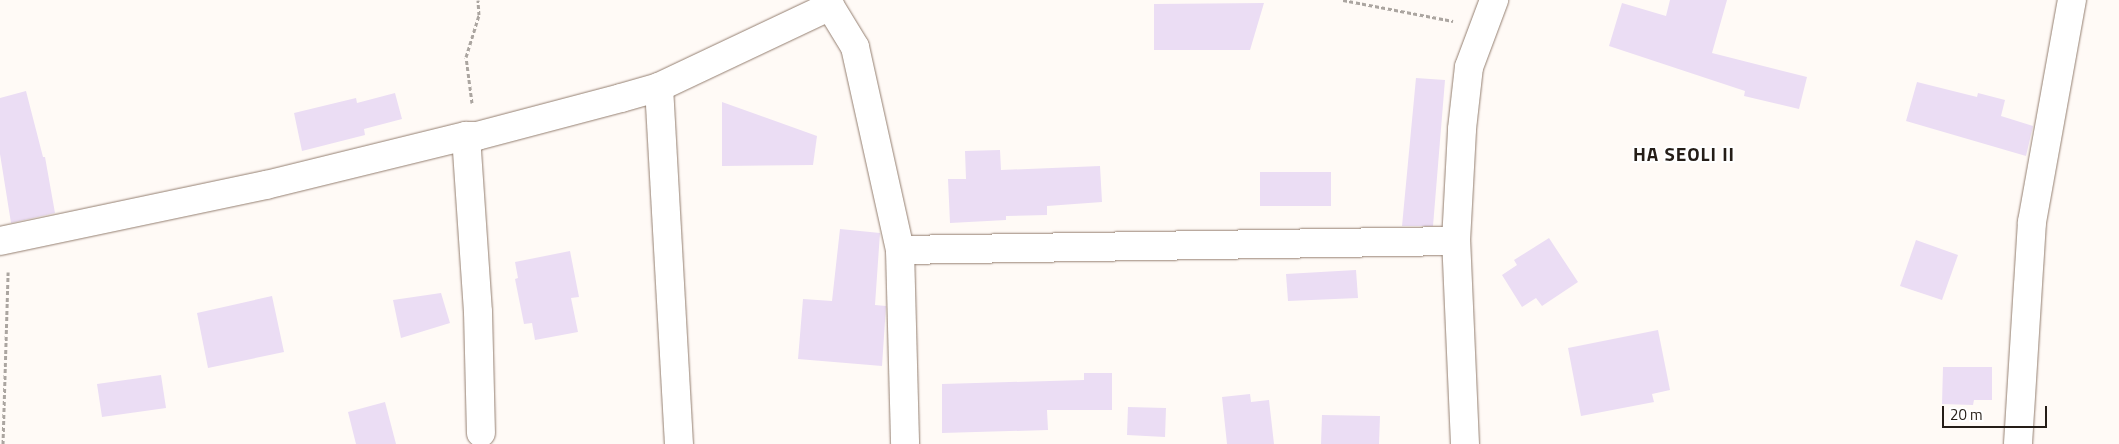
<!DOCTYPE html>
<style>
body{margin:0}
#map{position:relative;width:2119px;height:444px;overflow:hidden;background:#fffaf6;font-family:"Titillium Web",sans-serif}
div>[style]{position:absolute}
.building>*{inset:0;background:#ebddf4}
.path>*{height:3px;margin-top:-1.5px;transform-origin:0;background:repeating-linear-gradient(90deg,#aba5a0 0 4px,transparent 0 6.5px)}
.roads{filter:drop-shadow(0 0 1px #947f70) drop-shadow(0 0 1px #947f70)}
.minor>*{height:28px;margin:-14px;padding:0 14px;transform-origin:14px;border-radius:14px;background:#fff}
span{translate:-50% -50%;white-space:nowrap;text-align:center;line-height:1.15;-webkit-text-stroke:4px #fff;paint-order:stroke}
.district-label{font-size:19px;color:#251d17;font-weight:700;letter-spacing:1px}
.scale{position:absolute;left:1942px;top:406px;width:105px;height:22px;box-sizing:border-box;border:2px solid #251d17;border-top:0;padding-left:6px;font-size:15px;line-height:18px;white-space:nowrap;color:#251d17;-webkit-text-stroke:4px #fff;paint-order:stroke}
</style>
<div id="map">
<div class="building">
<div style="clip-path:polygon(1670px 0,1727px 0,1712px 53px,1807px 77px,1799px 109px,1744px 96px,1745px 91px,1609px 46px,1622px 3px,1666px 16px)"></div>
<div style="clip-path:polygon(1264px 3px,1250px 50px,1154px 50px,1154px 4px)"></div>
<div style="clip-path:polygon(1416px 78px,1445px 80px,1433px 226px,1402px 226px)"></div>
<div style="clip-path:polygon(1917px 82px,1977px 97px,1978px 93px,2005px 100px,2001px 116px,2033px 126px,2026px 156px,1906px 121px)"></div>
<div style="clip-path:polygon(26px 91px,43px 157px,45px 157px,55px 213px,11px 223px,0 154px,0 98px)"></div>
<div style="clip-path:polygon(395px 93px,402px 119px,364px 129px,365px 135px,302px 151px,294px 113px,356px 98px,357px 103px)"></div>
<div style="clip-path:polygon(722px 102px,817px 136px,813px 165px,722px 166px)"></div>
<div style="clip-path:polygon(1000px 150px,1001px 170px,1100px 166px,1102px 202px,1047px 206px,1047px 215px,1006px 216px,1006px 220px,950px 223px,948px 179px,966px 179px,965px 151px)"></div>
<div style="clip-path:polygon(1260px 172px,1331px 172px,1331px 206px,1260px 206px)"></div>
<div style="clip-path:polygon(840px 229px,880px 233px,875px 305px,886px 306px,882px 366px,798px 359px,803px 299px,832px 301px)"></div>
<div style="clip-path:polygon(1549px 238px,1578px 282px,1542px 306px,1536px 298px,1522px 307px,1502px 275px,1517px 265px,1514px 260px)"></div>
<div style="clip-path:polygon(1916px 240px,1958px 255px,1942px 300px,1900px 286px)"></div>
<div style="clip-path:polygon(570px 251px,579px 297px,571px 298px,578px 332px,535px 340px,532px 323px,524px 324px,515px 279px,518px 278px,515px 262px)"></div>
<div style="clip-path:polygon(1356px 270px,1358px 298px,1288px 301px,1286px 274px)"></div>
<div style="clip-path:polygon(441px 293px,450px 323px,401px 338px,393px 300px)"></div>
<div style="clip-path:polygon(272px 296px,284px 352px,208px 368px,197px 313px)"></div>
<div style="clip-path:polygon(1658px 330px,1670px 390px,1652px 394px,1654px 402px,1581px 416px,1568px 348px)"></div>
<div style="clip-path:polygon(1943px 367px,1992px 367px,1992px 400px,1974px 400px,1973px 405px,1942px 404px)"></div>
<div style="clip-path:polygon(1084px 373px,1112px 373px,1112px 410px,1047px 410px,1048px 430px,942px 433px,942px 384px,1084px 380px)"></div>
<div style="clip-path:polygon(161px 375px,166px 408px,102px 417px,97px 384px)"></div>
<div style="clip-path:polygon(1250px 394px,1251px 402px,1269px 400px,1274px 444px,1227px 444px,1222px 397px)"></div>
<div style="clip-path:polygon(385px 402px,396px 444px,356px 444px,348px 412px)"></div>
<div style="clip-path:polygon(1128px 407px,1166px 408px,1165px 437px,1127px 435px)"></div>
<div style="clip-path:polygon(1322px 415px,1380px 416px,1379px 444px,1321px 444px)"></div>
</div>
<div class="path">
<div style="left:1343px;top:0;width:112px;rotate:10.8deg"></div>
<div style="left:472px;top:103px;width:46px;rotate:-97.4deg"></div>
<div style="left:466px;top:57px;width:44px;rotate:-72.8deg"></div>
<div style="left:479px;top:15px;width:15px;rotate:-94deg"></div>
<div style="left:3px;top:444px;width:172px;rotate:-88.3deg"></div>
</div>
<div class="roads">
<div class="minor">
<div style="left:829px;top:0;width:6px;rotate:81deg"></div>
<div style="left:830px;top:6px;width:48px;rotate:58.6deg"></div>
<div style="left:855px;top:47px;width:208px;rotate:77.5deg"></div>
<div style="left:900px;top:250px;width:194px;rotate:88.5deg"></div>
<div style="left:659px;top:87px;width:358px;rotate:86.8deg"></div>
<div style="left:466px;top:136px;width:176px;rotate:86.1deg"></div>
<div style="left:478px;top:312px;width:121px;rotate:88.6deg"></div>
<div style="left:0;top:241px;width:272px;rotate:-11.9deg"></div>
<div style="left:266px;top:185px;width:206px;rotate:-13.8deg"></div>
<div style="left:466px;top:136px;width:11px"></div>
<div style="left:477px;top:136px;width:149px;rotate:-14.8deg"></div>
<div style="left:621px;top:98px;width:40px;rotate:-16deg"></div>
<div style="left:659px;top:87px;width:189px;rotate:-25.3deg"></div>
<div style="left:900px;top:250px;width:556px;rotate:-0.93deg"></div>
<div style="left:1465px;top:444px;width:203px;rotate:-92.5deg"></div>
<div style="left:1456px;top:241px;width:112px;rotate:-86.9deg"></div>
<div style="left:1462px;top:129px;width:62px;rotate:-83.6deg"></div>
<div style="left:1469px;top:67px;width:72px;rotate:-69.5deg"></div>
<div style="left:2018px;top:444px;width:222px;rotate:-86.4deg"></div>
<div style="left:2032px;top:222px;width:226px;rotate:-79.8deg"></div>
</div>
</div>
<div class="district-label">
<span style="left:1684px;top:154px">HA SEOLI II</span>
</div>
<div class="scale">20 m</div>
</div>
